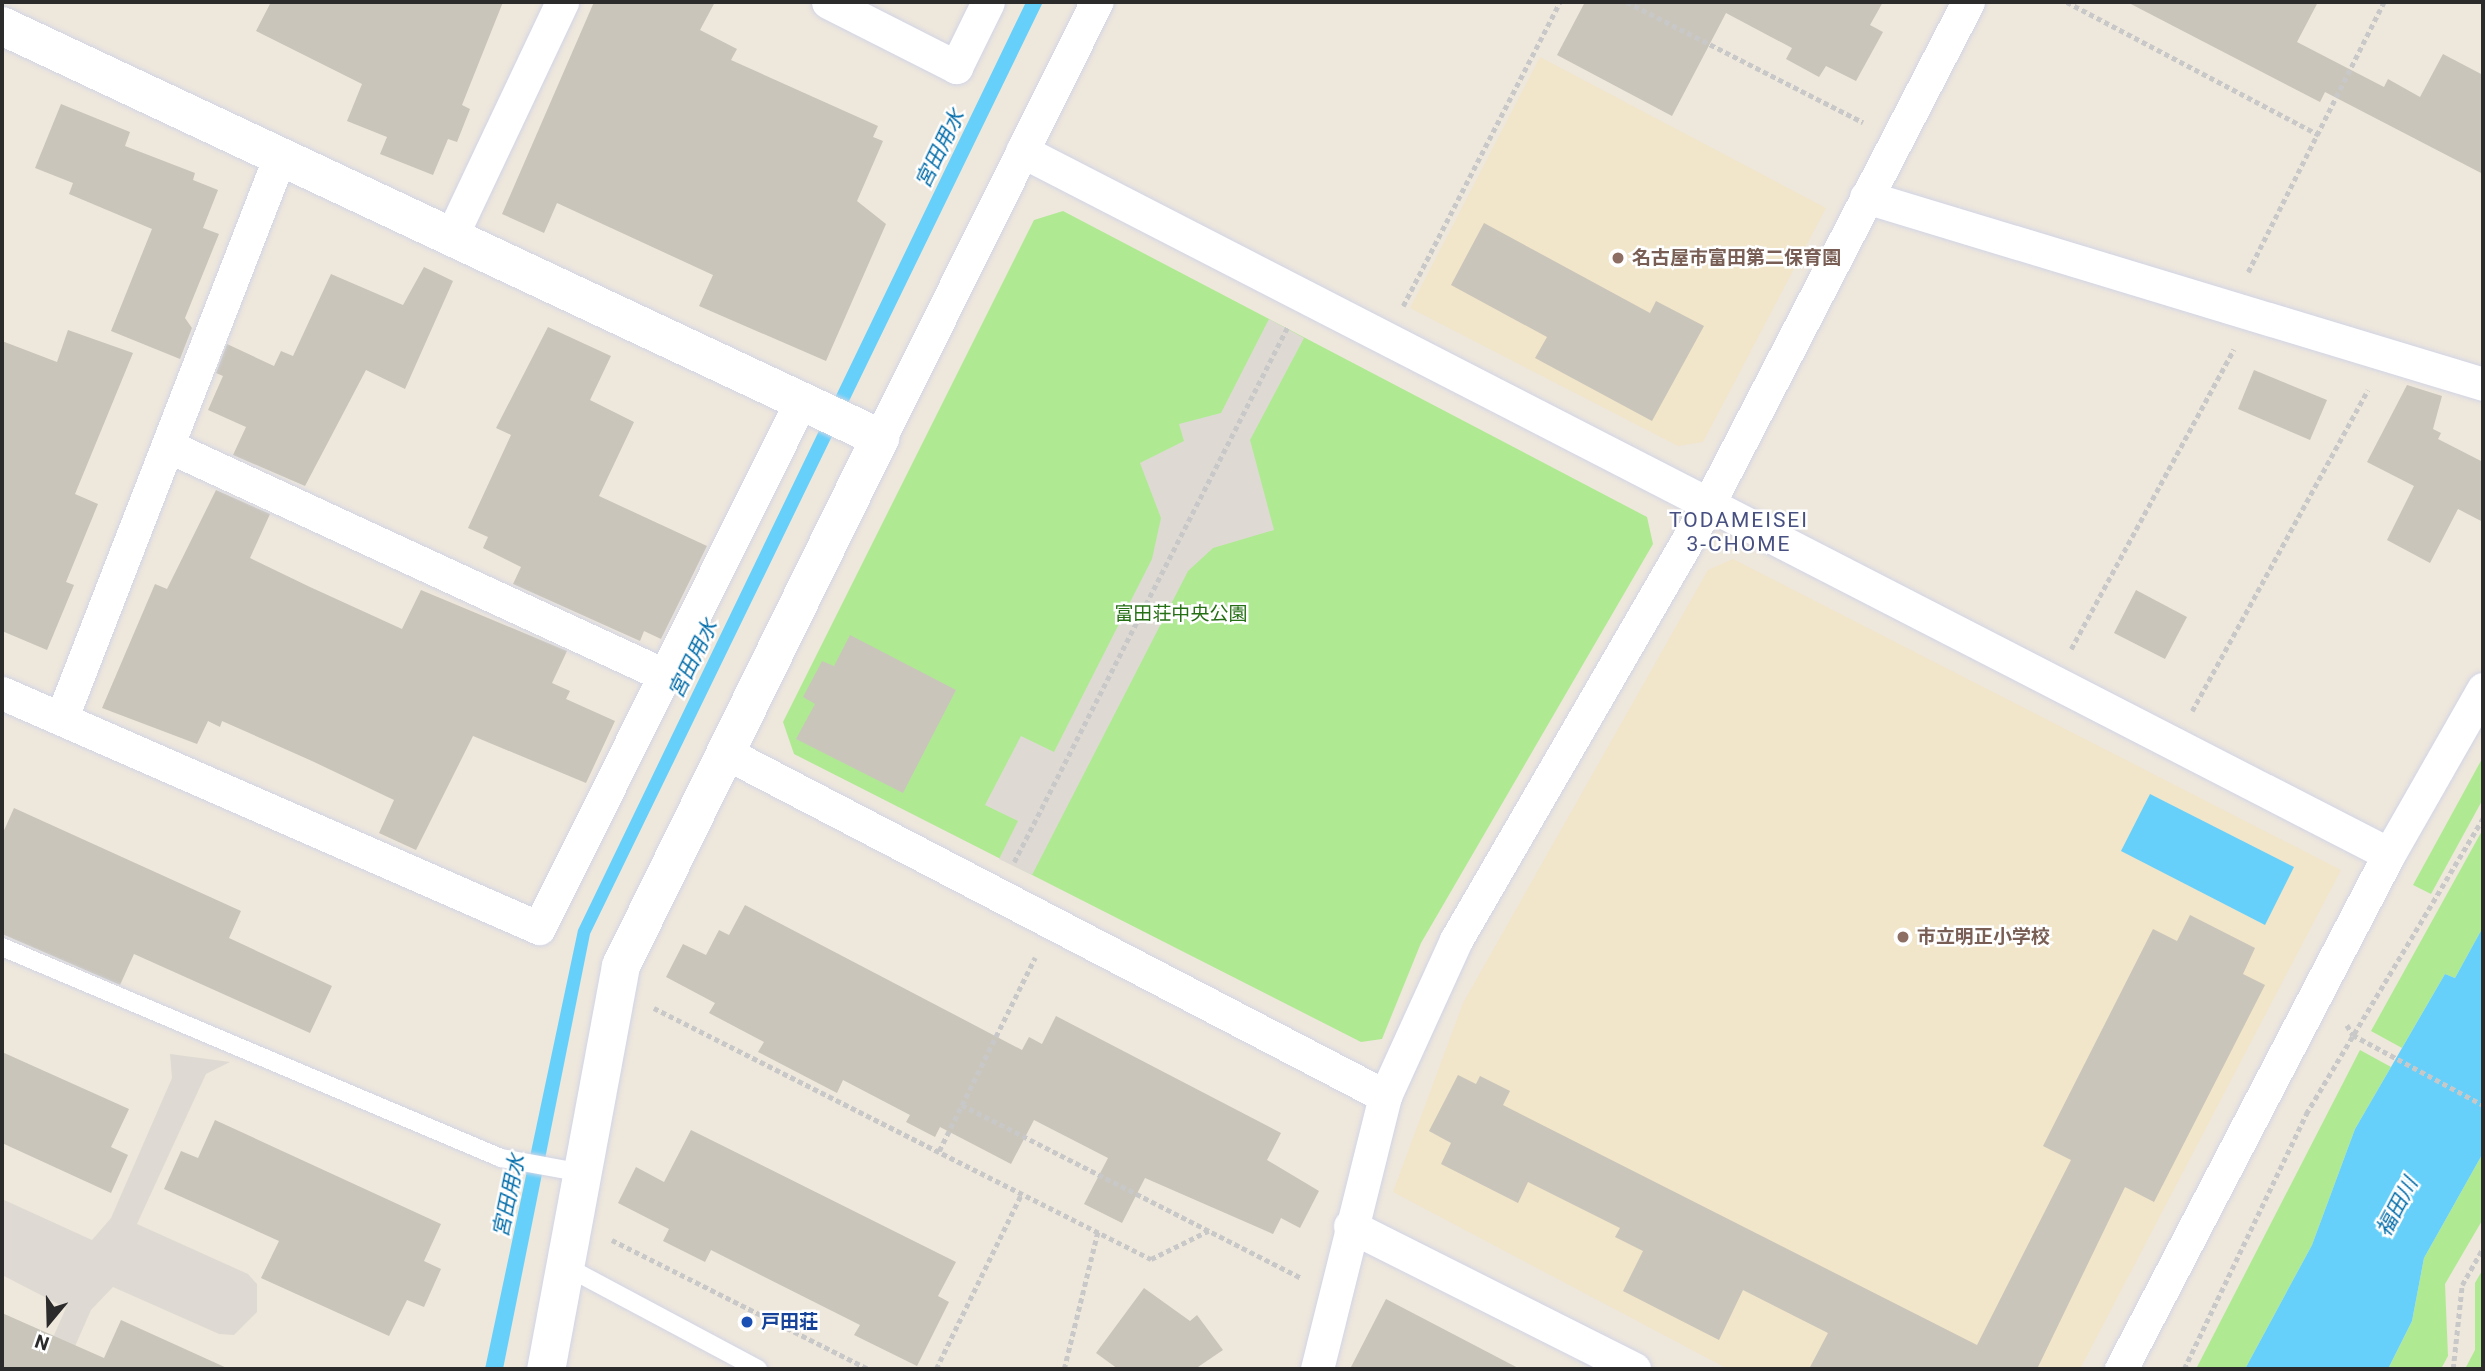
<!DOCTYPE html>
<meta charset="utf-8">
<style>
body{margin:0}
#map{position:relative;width:2485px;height:1371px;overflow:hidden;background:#eee7dc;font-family:Roboto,"Noto Sans JP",sans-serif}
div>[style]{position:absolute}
.education>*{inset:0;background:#f1e5ca}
.green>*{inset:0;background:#afea93}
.plaza>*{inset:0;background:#dedad3}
.water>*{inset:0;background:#66d0fa}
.building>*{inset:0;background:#c9c5ba}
.path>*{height:4.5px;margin-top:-2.25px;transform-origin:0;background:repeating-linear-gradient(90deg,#c8c8c8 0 5px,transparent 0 8.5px)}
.roads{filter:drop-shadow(0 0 2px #d1d4e5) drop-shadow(0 0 2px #d1d4e5)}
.lane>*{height:18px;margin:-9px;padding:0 9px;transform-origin:9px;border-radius:9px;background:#fff}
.street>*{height:33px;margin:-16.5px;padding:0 16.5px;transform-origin:16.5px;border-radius:16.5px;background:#fff}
.secondary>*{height:38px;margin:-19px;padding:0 19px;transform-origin:19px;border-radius:19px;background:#fff}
.dots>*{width:19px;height:19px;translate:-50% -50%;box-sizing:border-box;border:4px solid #fff;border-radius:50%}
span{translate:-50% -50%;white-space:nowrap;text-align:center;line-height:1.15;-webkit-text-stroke:5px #fff;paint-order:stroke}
.education-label{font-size:19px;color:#785e54;font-weight:700}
.left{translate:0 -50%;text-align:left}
.park-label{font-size:19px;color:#257014}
.transit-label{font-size:19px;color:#164399;font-weight:700}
.water-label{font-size:21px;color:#016ca9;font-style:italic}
.neighbourhood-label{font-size:21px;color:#475080;letter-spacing:2px}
.frame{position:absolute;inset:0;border:4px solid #2b2b2b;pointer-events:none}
.north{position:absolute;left:14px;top:1287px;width:70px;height:70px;-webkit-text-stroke:5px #fff;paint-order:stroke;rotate:199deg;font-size:19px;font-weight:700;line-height:28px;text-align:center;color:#2b2b2b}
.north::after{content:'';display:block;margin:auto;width:24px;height:32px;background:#2b2b2b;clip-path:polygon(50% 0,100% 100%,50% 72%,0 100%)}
</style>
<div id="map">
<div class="education">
<div style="clip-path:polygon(1540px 57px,1826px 208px,1703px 442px,1678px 446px,1410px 308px)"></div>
<div style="clip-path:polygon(1733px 559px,2341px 870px,2080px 1369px,1728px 1369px,1393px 1192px,1463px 1003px,1708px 570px)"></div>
</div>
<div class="green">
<div style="clip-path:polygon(1063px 211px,1647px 517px,1653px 544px,1421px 943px,1382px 1039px,1361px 1042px,794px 754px,783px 722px,1034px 220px)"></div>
<div style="clip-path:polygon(2483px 757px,2483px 799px,2431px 894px,2413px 885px)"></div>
<div style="clip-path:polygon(2483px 829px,2483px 927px,2455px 978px,2445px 974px,2402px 1048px,2371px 1031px)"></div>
<div style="clip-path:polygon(2360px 1050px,2391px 1067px,2355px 1129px,2312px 1245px,2245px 1369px,2196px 1369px)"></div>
<div style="clip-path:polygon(2483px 1153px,2483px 1219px,2445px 1284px,2448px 1356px,2441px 1369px,2388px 1369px,2412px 1321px,2424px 1258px)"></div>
<div style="clip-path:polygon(2483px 1269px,2483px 1369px,2465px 1369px,2475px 1350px,2475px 1283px)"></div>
</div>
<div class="plaza">
<div style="clip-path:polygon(1269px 319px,1304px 338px,1250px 440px,1274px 530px,1213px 548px,1188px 571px,1032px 875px,999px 859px,1018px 821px,985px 805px,1021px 736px,1054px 752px,1152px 559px,1161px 518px,1140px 463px,1184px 441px,1179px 424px,1221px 413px)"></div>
<div style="clip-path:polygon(170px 1054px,230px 1062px,206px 1074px,137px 1224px,248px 1274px,257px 1284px,257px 1312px,234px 1335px,219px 1334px,113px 1287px,91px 1310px,65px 1369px,39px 1369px,66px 1308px,2px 1275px,2px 1199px,92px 1240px,111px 1218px,172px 1078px)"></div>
</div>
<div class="water">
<div style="clip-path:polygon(1026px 2px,1043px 2px,590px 934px,503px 1369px,485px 1369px,578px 930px)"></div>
<div style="clip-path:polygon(2150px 794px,2294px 867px,2265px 925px,2121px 851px)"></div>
<div style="clip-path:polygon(2483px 927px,2483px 1153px,2424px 1258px,2412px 1321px,2388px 1369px,2245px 1369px,2312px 1245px,2355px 1129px,2445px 974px,2455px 978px)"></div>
</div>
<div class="building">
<div style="clip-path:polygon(271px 2px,503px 2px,462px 105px,470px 109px,457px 142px,448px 139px,433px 175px,380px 154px,387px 137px,347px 121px,362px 84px,256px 31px)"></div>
<div style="clip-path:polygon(594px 2px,715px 2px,700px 30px,737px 49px,731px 60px,878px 126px,873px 137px,883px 141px,857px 201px,886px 224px,826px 361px,699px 306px,713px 275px,557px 203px,544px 233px,502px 214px)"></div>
<div style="clip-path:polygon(1585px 2px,1883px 2px,1870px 25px,1883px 32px,1856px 81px,1826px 66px,1819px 77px,1786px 59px,1792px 48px,1726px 13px,1672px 116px,1557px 55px)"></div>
<div style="clip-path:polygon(2127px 2px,2318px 2px,2297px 42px,2384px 87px,2388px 79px,2420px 97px,2443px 54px,2483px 75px,2483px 174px,2325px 92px,2320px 102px)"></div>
<div style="clip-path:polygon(61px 104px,130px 132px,125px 146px,195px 173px,193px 180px,218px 190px,203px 228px,219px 234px,185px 318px,192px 328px,180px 359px,111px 331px,152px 229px,69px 194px,73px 183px,35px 168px)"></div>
<div style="clip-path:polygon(1484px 223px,1650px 313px,1656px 301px,1704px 326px,1652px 421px,1535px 358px,1547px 337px,1451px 285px)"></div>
<div style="clip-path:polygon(424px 267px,453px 281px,405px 389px,366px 370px,305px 486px,233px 455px,246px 427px,208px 410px,223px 376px,216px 373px,227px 344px,274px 366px,281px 351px,293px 356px,331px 274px,403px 305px)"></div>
<div style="clip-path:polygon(548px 327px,611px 356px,590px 400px,634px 422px,599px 496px,707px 546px,661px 639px,644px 631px,640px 641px,513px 584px,521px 567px,483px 548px,488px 537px,468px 528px,511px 435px,496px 428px)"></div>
<div style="clip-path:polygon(68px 330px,133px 353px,75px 494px,98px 504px,66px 582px,74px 585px,47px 650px,2px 631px,2px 341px,57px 362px)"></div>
<div style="clip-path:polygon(2254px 370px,2327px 400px,2310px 440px,2238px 409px)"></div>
<div style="clip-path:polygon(2407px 385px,2442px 396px,2433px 429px,2441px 433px,2438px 439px,2483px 462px,2483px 522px,2458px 509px,2430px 563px,2387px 540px,2414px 486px,2367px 462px)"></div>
<div style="clip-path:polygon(216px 490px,270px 514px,250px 558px,310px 587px,402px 629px,421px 590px,567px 651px,552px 683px,570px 691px,566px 699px,615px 721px,586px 783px,473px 736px,416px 850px,379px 833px,394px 800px,312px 761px,222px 721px,220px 727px,208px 721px,197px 744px,102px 708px,155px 584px,167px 589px)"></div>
<div style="clip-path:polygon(2136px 590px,2187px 617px,2165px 659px,2114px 633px)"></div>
<div style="clip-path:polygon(850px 635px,956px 690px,903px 793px,796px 739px,815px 704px,803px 697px,822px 661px,834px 666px)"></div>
<div style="clip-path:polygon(14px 808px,241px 911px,229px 938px,332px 986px,310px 1033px,134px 954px,120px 985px,2px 934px,2px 835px)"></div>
<div style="clip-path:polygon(745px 905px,1022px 1050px,1029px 1037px,1042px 1044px,1056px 1016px,1281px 1133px,1267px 1160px,1319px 1191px,1300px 1228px,1281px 1218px,1273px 1234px,1145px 1178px,1122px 1223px,1084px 1204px,1108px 1158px,1034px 1120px,1011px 1164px,940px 1127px,935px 1137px,906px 1122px,910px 1115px,843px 1080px,837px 1093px,758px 1052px,764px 1042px,709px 1013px,715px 1003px,666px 977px,683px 944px,706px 955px,719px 930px,729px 935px)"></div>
<div style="clip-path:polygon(2190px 915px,2255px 948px,2243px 974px,2265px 985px,2154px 1202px,2125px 1187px,2037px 1369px,1809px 1369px,1828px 1333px,1743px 1290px,1719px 1340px,1623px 1291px,1643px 1251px,1615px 1237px,1620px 1228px,1528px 1182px,1518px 1203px,1441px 1164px,1451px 1143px,1429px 1131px,1458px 1075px,1476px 1084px,1480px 1076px,1510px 1091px,1503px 1105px,1977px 1345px,2071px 1160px,2043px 1146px,2153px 929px,2177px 941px)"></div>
<div style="clip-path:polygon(2px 1052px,129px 1109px,111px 1147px,128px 1155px,111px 1193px,2px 1143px)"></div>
<div style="clip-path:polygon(215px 1120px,441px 1224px,424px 1261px,441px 1269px,424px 1307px,407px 1300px,389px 1336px,261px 1278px,279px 1241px,164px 1189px,181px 1151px,198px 1158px)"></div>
<div style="clip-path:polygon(691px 1130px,956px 1262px,938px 1296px,949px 1302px,917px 1366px,854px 1335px,860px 1325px,711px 1250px,705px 1262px,663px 1241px,669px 1229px,618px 1203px,636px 1167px,664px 1182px)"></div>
<div style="clip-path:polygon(1144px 1288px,1190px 1321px,1197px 1315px,1223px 1350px,1195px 1369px,1118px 1369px,1096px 1353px)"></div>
<div style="clip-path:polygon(1386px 1299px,1520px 1369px,1350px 1369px)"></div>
<div style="clip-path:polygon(2px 1313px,104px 1358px,121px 1320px,229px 1369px,2px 1369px)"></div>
</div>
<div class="path">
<div style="left:1627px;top:2px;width:265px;rotate:27deg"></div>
<div style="left:2067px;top:2px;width:285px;rotate:27.8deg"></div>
<div style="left:2248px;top:272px;width:302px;rotate:-63.3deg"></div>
<div style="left:1403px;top:306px;width:342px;rotate:-62.7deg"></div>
<div style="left:2071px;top:649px;width:341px;rotate:-61.5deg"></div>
<div style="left:2192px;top:711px;width:366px;rotate:-61.3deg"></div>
<div style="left:1014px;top:862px;width:600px;rotate:-62.92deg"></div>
<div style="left:654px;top:1008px;width:557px;rotate:26.8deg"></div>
<div style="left:1151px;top:1259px;width:64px;rotate:-26.2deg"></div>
<div style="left:2347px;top:1025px;width:12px;rotate:59deg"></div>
<div style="left:2353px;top:1035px;width:148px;rotate:28.3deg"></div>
<div style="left:962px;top:1105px;width:381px;rotate:27deg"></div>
<div style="left:939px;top:1151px;width:216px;rotate:-63.6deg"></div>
<div style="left:612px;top:1240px;width:287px;rotate:26.7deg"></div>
<div style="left:936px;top:1369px;width:196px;rotate:-64deg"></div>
<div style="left:1064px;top:1369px;width:142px;rotate:-76.2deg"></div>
<div style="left:2184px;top:1369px;width:283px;rotate:-64.4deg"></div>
<div style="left:2306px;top:1114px;width:345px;rotate:-59.1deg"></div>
<div style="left:2453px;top:1369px;width:84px;rotate:-83.9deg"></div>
<div style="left:2462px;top:1285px;width:43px;rotate:-60.4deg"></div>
</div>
<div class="roads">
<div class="lane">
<div style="left:2px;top:947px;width:542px;rotate:22.92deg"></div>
<div style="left:501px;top:1158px;width:83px;rotate:10.4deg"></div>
<div style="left:565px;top:1266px;width:219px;rotate:28.1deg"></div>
</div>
<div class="street">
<div style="left:828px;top:2px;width:144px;rotate:26.9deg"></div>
<div style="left:956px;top:67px;width:72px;rotate:-63.8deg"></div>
<div style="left:1022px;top:151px;width:1537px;rotate:27.22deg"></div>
<div style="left:1866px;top:197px;width:645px;rotate:16.86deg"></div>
<div style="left:451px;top:237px;width:260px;rotate:-64.7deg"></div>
<div style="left:880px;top:438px;width:487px;rotate:-63.6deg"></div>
<div style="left:168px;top:446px;width:546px;rotate:24.78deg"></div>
<div style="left:2px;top:693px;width:586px;rotate:23.63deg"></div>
<div style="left:539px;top:928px;width:589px;rotate:-63.57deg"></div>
<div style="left:62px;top:717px;width:602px;rotate:-68.76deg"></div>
<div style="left:726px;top:753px;width:743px;rotate:27.5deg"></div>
<div style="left:1350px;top:1226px;width:318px;rotate:26.7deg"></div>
<div style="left:1317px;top:1369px;width:281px;rotate:-76deg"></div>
<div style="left:1385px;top:1096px;width:171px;rotate:-65.5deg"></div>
<div style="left:1456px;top:940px;width:503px;rotate:-59.92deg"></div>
<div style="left:1708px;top:505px;width:566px;rotate:-62.67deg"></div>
<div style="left:2121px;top:1369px;width:581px;rotate:-62.51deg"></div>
<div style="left:2389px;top:854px;width:190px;rotate:-60.3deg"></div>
</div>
<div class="secondary">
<div style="left:2px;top:26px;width:970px;rotate:25.14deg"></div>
<div style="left:880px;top:438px;width:588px;rotate:116.13deg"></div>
<div style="left:621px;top:966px;width:410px;rotate:100.5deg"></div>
</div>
</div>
<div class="dots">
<div style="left:1618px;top:258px;background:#8d6e63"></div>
<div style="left:1903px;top:937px;background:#8d6e63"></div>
<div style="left:747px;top:1322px;background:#1a4fb4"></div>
</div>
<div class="education-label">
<span class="left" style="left:1632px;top:258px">名古屋市富田第二保育園</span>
<span class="left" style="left:1917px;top:937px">市立明正小学校</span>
</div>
<div class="park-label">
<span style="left:1181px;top:614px">富田荘中央公園</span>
</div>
<div class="transit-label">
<span class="left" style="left:761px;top:1322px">戸田荘</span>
</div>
<div class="water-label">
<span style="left:940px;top:149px;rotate:-64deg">宮田用水</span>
<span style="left:693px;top:659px;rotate:-64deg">宮田用水</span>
<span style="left:509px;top:1196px;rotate:-78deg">宮田用水</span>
<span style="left:2397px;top:1207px;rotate:-62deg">福田川</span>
</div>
<div class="neighbourhood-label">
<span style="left:1739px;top:532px">TODAMEISEI<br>3-CHOME</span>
</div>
<div class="frame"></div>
<div class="north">N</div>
</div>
